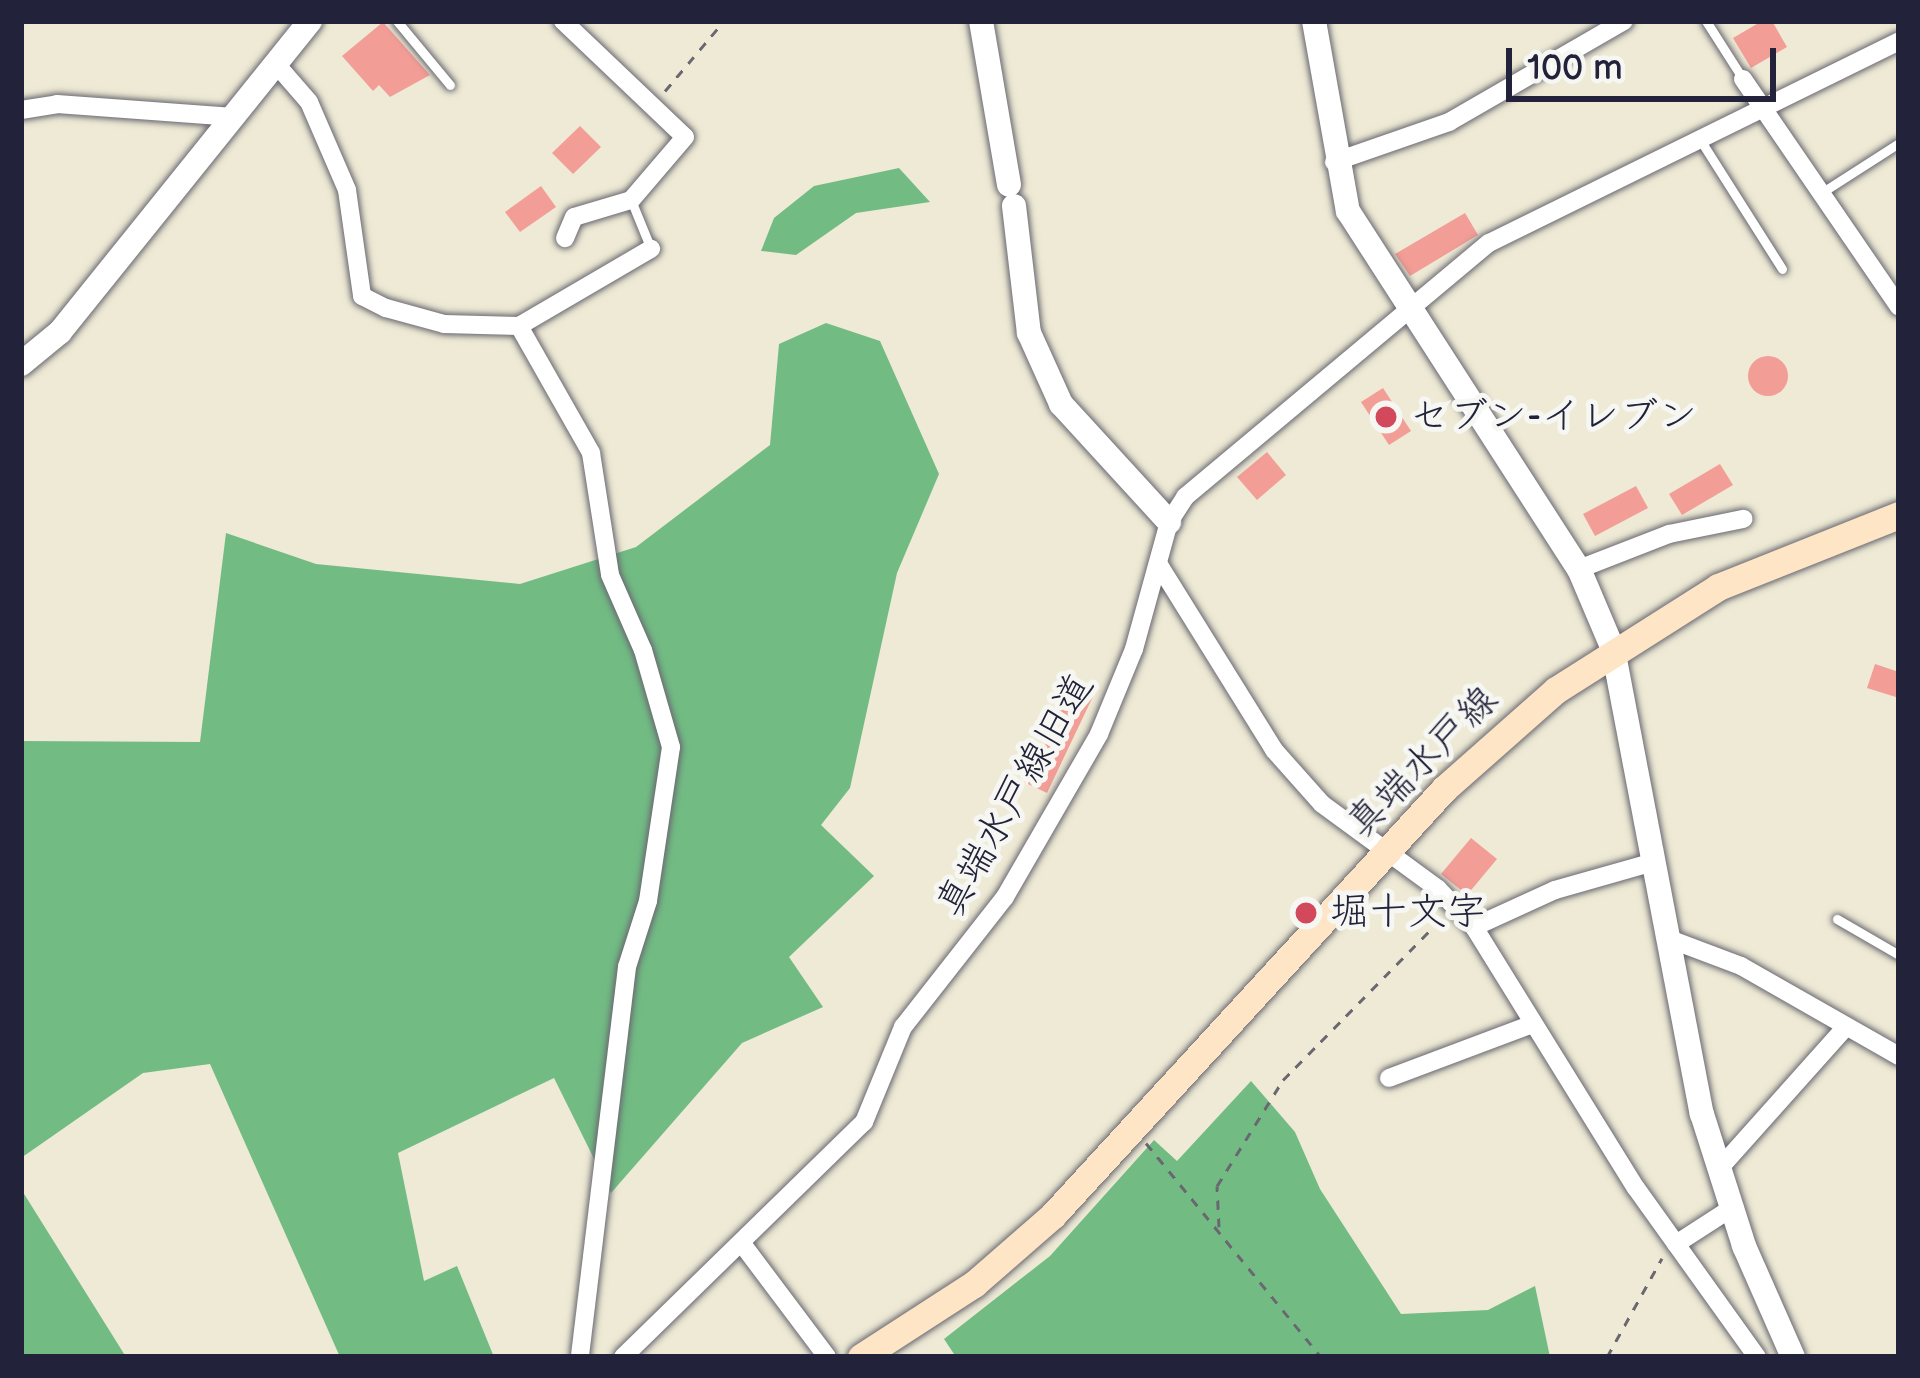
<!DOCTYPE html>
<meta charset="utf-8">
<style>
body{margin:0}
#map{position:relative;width:1920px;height:1378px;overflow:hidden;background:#eeead5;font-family:"Balsamiq Sans","Klee One",sans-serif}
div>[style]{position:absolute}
.forest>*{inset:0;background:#72bc84}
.building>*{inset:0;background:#f39d97}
.round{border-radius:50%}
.path>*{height:3px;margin-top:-1.5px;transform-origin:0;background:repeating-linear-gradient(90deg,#696871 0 9px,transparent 0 18px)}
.roads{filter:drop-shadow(0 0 3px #696871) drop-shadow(0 0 3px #696871)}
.service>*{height:9px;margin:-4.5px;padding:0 4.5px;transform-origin:4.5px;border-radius:4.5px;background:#fff}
.minor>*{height:18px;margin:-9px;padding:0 9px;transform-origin:9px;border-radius:9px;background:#fff}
.tertiary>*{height:24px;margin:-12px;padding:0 12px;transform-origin:12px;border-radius:12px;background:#fff}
.secondary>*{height:27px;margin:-13.5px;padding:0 13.5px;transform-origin:13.5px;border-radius:13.5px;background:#fee5c5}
.dots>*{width:33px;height:33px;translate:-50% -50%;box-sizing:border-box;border:6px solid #f6f6f2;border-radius:50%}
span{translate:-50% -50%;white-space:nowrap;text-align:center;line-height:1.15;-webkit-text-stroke:10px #f6f6f2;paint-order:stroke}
.poi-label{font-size:39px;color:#22223b}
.left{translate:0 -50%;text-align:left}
.street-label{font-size:39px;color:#22223b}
.frame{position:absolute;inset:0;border:24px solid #22223b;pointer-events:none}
.scale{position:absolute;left:1506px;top:48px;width:270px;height:54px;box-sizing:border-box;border:6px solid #22223b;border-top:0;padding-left:15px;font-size:36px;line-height:42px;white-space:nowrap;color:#22223b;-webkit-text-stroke:9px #f6f6f2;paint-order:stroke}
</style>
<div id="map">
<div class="forest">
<div style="clip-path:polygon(899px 168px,930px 202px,856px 213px,796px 255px,761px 251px,774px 218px,814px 186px)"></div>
<div style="clip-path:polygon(826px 323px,880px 341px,939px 474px,897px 573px,850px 788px,821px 825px,874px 876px,789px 957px,823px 1007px,742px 1043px,611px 1193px,554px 1078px,398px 1153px,424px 1281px,457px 1266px,494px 1357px,340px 1357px,210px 1064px,143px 1073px,21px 1158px,21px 741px,200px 742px,226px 533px,316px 564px,520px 584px,636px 547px,770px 445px,779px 344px)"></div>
<div style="clip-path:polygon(1251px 1081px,1295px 1132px,1320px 1189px,1401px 1314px,1488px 1310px,1535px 1286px,1550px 1357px,956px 1357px,944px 1339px,1050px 1256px,1154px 1140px,1177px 1161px)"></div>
<div style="clip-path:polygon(21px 1189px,126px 1357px,21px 1357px)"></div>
</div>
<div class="building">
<div style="clip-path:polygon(1762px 21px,1772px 21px,1787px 47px,1751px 68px,1733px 38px)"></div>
<div style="clip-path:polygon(383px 22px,430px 75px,390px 97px,379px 85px,373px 91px,342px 56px)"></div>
<div style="clip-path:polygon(580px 126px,601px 147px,573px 174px,552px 153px)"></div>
<div style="clip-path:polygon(541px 186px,556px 207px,520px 232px,505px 212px)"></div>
<div style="clip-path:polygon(1465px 213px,1478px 235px,1410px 276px,1395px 254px)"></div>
<div class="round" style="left:1748px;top:356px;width:40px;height:40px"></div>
<div style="clip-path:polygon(1383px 388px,1411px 431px,1389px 445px,1361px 402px)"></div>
<div style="clip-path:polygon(1267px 452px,1286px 475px,1257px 500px,1237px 477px)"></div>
<div style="clip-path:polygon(1720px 464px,1733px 485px,1682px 515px,1669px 494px)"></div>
<div style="clip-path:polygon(1636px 486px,1648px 508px,1595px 536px,1583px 514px)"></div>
<div style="clip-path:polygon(1875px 664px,1899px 672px,1899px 698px,1867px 688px)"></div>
<div style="clip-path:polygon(1074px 678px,1097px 688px,1047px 793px,1028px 784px)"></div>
<div style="clip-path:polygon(1471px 838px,1497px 859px,1467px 895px,1441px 874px)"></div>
</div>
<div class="path">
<div style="left:665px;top:91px;width:92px;rotate:-49.9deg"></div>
<div style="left:1146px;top:1143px;width:276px;rotate:50.7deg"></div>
<div style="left:1219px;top:1227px;width:41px;rotate:-92.8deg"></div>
<div style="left:1217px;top:1186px;width:125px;rotate:-58.1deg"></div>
<div style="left:1283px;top:1080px;width:226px;rotate:-45.5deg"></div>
<div style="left:1607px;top:1357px;width:113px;rotate:-60.9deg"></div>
</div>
<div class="roads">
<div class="service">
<div style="left:397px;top:21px;width:83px;rotate:50.4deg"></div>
<div style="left:1706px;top:21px;width:69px;rotate:57.5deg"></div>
<div style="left:1699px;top:138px;width:155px;rotate:57.6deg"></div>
<div style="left:1821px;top:193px;width:93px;rotate:-32.7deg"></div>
<div style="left:631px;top:200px;width:53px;rotate:67.8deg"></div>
<div style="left:1837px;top:919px;width:72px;rotate:30.1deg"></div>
</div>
<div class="minor">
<div style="left:563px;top:21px;width:168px;rotate:43.6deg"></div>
<div style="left:685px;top:137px;width:83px;rotate:130.6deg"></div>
<div style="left:631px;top:200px;width:59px;rotate:163.4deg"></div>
<div style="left:574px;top:217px;width:23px;rotate:113deg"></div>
<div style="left:276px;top:64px;width:50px;rotate:49deg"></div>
<div style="left:309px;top:102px;width:96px;rotate:66.6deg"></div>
<div style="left:347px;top:190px;width:107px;rotate:81.9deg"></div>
<div style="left:362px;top:296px;width:27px;rotate:27deg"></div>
<div style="left:386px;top:308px;width:60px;rotate:15.4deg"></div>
<div style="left:444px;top:324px;width:75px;rotate:1.5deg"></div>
<div style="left:519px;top:326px;width:153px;rotate:-30.3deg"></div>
<div style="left:1743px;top:79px;width:276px;rotate:55.6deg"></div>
<div style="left:21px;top:110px;width:36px;rotate:-9deg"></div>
<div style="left:57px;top:104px;width:177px;rotate:4.2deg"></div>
<div style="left:1334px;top:162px;width:122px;rotate:-19.2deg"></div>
<div style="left:1449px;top:122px;width:202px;rotate:-30deg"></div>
<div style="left:519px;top:326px;width:146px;rotate:60.4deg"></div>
<div style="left:591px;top:453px;width:123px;rotate:81.1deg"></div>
<div style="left:610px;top:575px;width:82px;rotate:66.3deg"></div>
<div style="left:643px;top:650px;width:101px;rotate:73.9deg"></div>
<div style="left:671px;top:747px;width:156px;rotate:98.5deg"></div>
<div style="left:648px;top:901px;width:69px;rotate:107.7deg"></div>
<div style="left:627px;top:967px;width:393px;rotate:96.9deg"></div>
<div style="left:1159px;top:565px;width:218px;rotate:58.1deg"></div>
<div style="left:1274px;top:750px;width:72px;rotate:48.4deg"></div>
<div style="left:1322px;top:804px;width:144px;rotate:36.2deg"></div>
<div style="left:1438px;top:889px;width:52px;rotate:46.5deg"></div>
<div style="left:1474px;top:927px;width:307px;rotate:58.2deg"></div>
<div style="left:1636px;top:1188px;width:208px;rotate:54.4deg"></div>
<div style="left:1579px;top:569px;width:97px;rotate:-21.3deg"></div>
<div style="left:1669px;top:534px;width:76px;rotate:-11.5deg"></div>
<div style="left:1474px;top:927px;width:89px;rotate:-24.6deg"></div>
<div style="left:1555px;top:890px;width:103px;rotate:-15.8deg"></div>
<div style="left:1667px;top:938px;width:79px;rotate:20.7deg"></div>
<div style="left:1741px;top:966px;width:182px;rotate:29.7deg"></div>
<div style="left:1389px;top:1078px;width:154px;rotate:-20.6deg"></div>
<div style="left:1718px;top:1170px;width:191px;rotate:-48.2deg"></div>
<div style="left:1676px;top:1244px;width:64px;rotate:-32.9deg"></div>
<div style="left:743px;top:1245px;width:140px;rotate:53.1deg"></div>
<div style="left:623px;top:1357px;width:337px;rotate:-44.3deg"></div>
<div style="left:864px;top:1122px;width:103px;rotate:-67.7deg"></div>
<div style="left:903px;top:1027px;width:165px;rotate:-51.9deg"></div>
<div style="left:1005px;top:897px;width:188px;rotate:-60deg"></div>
<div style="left:1099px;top:734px;width:92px;rotate:-67.6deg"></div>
<div style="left:1134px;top:649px;width:132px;rotate:-74.6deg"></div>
<div style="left:1169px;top:522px;width:30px;rotate:-57deg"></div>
<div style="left:1185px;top:497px;width:396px;rotate:-39.9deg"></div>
<div style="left:1489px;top:243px;width:457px;rotate:-26.2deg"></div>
</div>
<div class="tertiary">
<div style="left:981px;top:21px;width:166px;rotate:80.3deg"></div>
<div style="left:1314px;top:21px;width:193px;rotate:79.9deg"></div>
<div style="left:1348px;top:211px;width:426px;rotate:57.2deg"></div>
<div style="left:1579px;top:569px;width:87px;rotate:67deg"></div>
<div style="left:1613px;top:649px;width:473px;rotate:79.2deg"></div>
<div style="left:1702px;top:1114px;width:139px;rotate:72.3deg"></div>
<div style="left:1744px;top:1246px;width:121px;rotate:66.2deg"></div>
<div style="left:1014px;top:206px;width:128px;rotate:83.3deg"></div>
<div style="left:1029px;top:333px;width:78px;rotate:65.7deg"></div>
<div style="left:1061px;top:404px;width:160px;rotate:47.5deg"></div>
<div style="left:21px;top:364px;width:50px;rotate:-39.4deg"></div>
<div style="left:60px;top:332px;width:399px;rotate:-51.2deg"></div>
</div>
<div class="secondary">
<div style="left:861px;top:1357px;width:135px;rotate:-32.9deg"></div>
<div style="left:974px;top:1284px;width:105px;rotate:-41.1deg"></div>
<div style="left:1053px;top:1215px;width:578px;rotate:-47.45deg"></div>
<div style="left:1444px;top:789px;width:149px;rotate:-41.5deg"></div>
<div style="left:1556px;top:690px;width:192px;rotate:-32.4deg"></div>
<div style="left:1718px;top:587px;width:195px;rotate:-21.7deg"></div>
</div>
</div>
<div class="dots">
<div style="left:1386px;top:417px;background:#d1495b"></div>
<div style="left:1306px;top:913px;background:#d1495b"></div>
</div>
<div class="poi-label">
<span class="left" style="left:1410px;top:417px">セブン-イレブン</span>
<span class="left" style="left:1330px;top:913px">堀十文字</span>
</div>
<div class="street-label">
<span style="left:1423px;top:763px;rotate:-45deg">真端水戸線</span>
<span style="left:1016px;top:796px;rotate:-60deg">真端水戸線旧道</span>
</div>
<div class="frame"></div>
<div class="scale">100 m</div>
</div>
